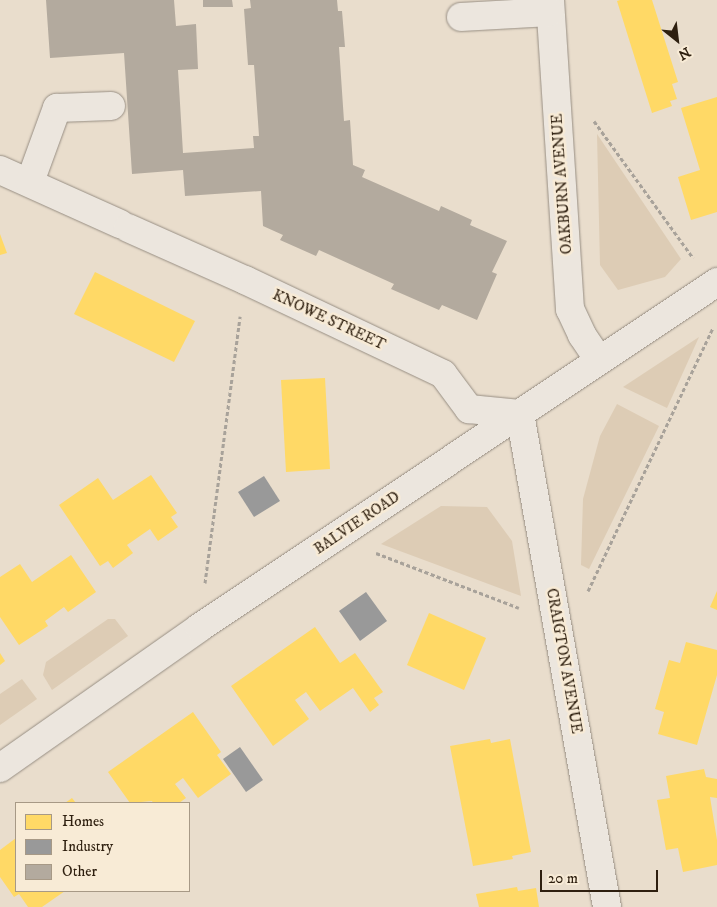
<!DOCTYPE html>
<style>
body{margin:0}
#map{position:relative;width:717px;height:907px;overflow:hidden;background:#e9ddcc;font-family:"IM FELL DW Pica",serif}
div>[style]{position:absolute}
.green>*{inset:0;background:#ddccb5}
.homes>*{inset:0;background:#ffd966}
.industry>*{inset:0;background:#999}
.building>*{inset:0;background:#b3aa9e}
.path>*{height:3px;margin-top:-1.5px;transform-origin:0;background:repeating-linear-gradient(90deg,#a8a29a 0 4px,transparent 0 6.5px)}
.roads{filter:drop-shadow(0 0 1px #978e83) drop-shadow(0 0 1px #978e83)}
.minor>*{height:28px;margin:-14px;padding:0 14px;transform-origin:14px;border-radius:14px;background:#ece6de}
span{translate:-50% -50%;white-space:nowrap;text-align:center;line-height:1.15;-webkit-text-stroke:5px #f8ebd6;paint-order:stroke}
.street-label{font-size:15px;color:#2e1f0f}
.legend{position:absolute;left:15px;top:802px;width:175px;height:90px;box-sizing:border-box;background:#f8ebd6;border:1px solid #a79986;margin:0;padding:6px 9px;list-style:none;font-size:15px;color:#2e1f0f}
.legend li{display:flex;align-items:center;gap:10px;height:25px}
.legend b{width:25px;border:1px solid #a79986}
.north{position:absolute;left:652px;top:15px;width:50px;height:50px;-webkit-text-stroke:4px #f8ebd6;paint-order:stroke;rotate:151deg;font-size:14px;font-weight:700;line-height:20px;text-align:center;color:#2e1f0f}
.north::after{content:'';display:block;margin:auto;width:18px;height:22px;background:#2e1f0f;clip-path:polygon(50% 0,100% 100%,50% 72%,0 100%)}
.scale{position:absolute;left:540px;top:870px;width:118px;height:22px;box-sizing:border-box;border:2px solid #2e1f0f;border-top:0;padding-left:6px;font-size:15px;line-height:18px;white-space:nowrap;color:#2e1f0f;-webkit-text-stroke:4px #f8ebd6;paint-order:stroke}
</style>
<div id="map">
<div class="green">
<div style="clip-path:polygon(597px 134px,681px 259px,665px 277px,618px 290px,600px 265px)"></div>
<div style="clip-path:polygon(699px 337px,667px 408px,623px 387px)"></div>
<div style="clip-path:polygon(617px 404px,659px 426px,589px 569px,581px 565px,583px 499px,600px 436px)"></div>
<div style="clip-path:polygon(441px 506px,487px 507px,512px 541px,521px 596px,381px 544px)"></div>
<div style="clip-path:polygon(108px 619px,115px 619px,128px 636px,52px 690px,43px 675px,46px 662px)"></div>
<div style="clip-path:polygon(22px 679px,37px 699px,0 725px,0 694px)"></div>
</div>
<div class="homes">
<div style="clip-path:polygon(620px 0,652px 0,678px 82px,672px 84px,677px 99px,670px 101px,672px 106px,652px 113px,617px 1px)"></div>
<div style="clip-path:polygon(717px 97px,717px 212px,691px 220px,678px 177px,700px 170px,681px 108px)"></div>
<div style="clip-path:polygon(0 234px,7px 253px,0 255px)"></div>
<div style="clip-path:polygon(95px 272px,195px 321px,174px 362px,74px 314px)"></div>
<div style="clip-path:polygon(325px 378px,330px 469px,286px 472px,281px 380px)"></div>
<div style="clip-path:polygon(151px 475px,177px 513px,171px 517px,178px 527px,158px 541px,150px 529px,127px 545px,133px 553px,113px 568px,108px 561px,100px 566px,59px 505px,98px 478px,113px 500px)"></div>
<div style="clip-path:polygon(71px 555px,96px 592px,68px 612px,64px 607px,45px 621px,48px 626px,19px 645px,0 617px,0 577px,20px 564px,32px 582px)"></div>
<div style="clip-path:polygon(717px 591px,717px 610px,710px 607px)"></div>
<div style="clip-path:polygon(429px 613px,486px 638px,464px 690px,407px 665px)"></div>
<div style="clip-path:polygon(315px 627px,340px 663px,355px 653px,383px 692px,374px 698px,379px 705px,370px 712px,353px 688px,320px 711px,306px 692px,295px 700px,309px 719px,273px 746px,231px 686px)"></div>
<div style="clip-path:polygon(686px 642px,717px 650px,717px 675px,697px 745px,658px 734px,664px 712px,655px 709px,669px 660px,680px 663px)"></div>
<div style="clip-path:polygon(0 653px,5px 661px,0 665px)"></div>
<div style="clip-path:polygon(193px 712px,221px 752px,217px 755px,231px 774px,198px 798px,183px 778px,175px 784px,186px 798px,179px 803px,153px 803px,152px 801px,130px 803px,108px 772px)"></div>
<div style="clip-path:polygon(490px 739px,491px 743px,510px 739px,531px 852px,512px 856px,513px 859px,473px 866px,450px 746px)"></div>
<div style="clip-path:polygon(704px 769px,706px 777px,717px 779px,717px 798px,710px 797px,717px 840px,717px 865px,683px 872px,678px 848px,666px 850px,657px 800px,670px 798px,666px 776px)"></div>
<div style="clip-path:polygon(72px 798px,76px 803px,65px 803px)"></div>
<div style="clip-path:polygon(16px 838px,16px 891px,65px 891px,42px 907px,28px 907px,19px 894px,14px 897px,0 877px,0 850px)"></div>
<div style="clip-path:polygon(517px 887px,518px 891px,536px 888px,539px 907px,479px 907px,476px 894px)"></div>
</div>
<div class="industry">
<div style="clip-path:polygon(264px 476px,280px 501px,254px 517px,238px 492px)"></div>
<div style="clip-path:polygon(366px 592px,387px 621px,360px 641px,339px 611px)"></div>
<div style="clip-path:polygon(240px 747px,263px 780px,246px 792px,223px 759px)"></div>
</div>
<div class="building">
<div style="clip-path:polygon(46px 0,174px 0,176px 26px,196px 24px,198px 69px,178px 70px,183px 153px,254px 148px,253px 136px,259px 136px,254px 65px,248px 65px,244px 9px,251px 8px,250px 0,337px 0,338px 11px,342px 11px,345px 47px,339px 47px,344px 121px,350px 120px,353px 165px,365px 170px,362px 177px,439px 211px,441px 206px,472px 220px,470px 225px,507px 241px,492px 272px,497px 274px,477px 320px,442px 305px,439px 310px,391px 289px,394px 284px,319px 250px,316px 256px,280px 240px,283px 235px,263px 226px,261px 191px,185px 196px,183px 170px,132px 174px,124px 53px,50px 58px)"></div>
<div style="clip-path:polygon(203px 0,232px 0,233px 7px,203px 7px)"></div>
</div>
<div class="path">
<div style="left:594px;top:121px;width:169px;rotate:54.1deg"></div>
<div style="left:376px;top:553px;width:153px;rotate:21deg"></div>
<div style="left:205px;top:583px;width:269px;rotate:-82.5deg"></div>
<div style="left:588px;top:591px;width:291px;rotate:-64.6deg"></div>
</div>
<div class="roads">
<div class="minor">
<div style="left:550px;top:0;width:310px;rotate:86.3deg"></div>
<div style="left:570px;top:309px;width:29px;rotate:65deg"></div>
<div style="left:582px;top:335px;width:30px;rotate:56deg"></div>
<div style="left:461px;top:17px;width:89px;rotate:-3.2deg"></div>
<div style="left:0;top:170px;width:132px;rotate:24.2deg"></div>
<div style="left:30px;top:182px;width:79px;rotate:-70deg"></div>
<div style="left:57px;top:108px;width:54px;rotate:-2.1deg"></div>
<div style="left:128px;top:228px;width:128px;rotate:24deg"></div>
<div style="left:245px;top:280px;width:219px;rotate:25.4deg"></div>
<div style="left:443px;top:374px;width:44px;rotate:53.4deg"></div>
<div style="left:469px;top:409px;width:51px;rotate:5.6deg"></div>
<div style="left:520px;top:414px;width:501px;rotate:79.99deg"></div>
<div style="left:0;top:768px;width:243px;rotate:-35.1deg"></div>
<div style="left:199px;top:628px;width:623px;rotate:-33.74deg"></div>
</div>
</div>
<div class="street-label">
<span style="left:562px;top:184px;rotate:-94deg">OAKBURN AVENUE</span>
<span style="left:329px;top:320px;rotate:25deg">KNOWE STREET</span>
<span style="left:357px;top:523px;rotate:-34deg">BALVIE ROAD</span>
<span style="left:564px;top:661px;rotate:80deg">CRAIGTON AVENUE</span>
</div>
<ul class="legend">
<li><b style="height:14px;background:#ffd966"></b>Homes</li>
<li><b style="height:14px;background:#999"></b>Industry</li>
<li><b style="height:14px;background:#b3aa9e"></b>Other</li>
</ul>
<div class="north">N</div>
<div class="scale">20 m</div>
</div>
